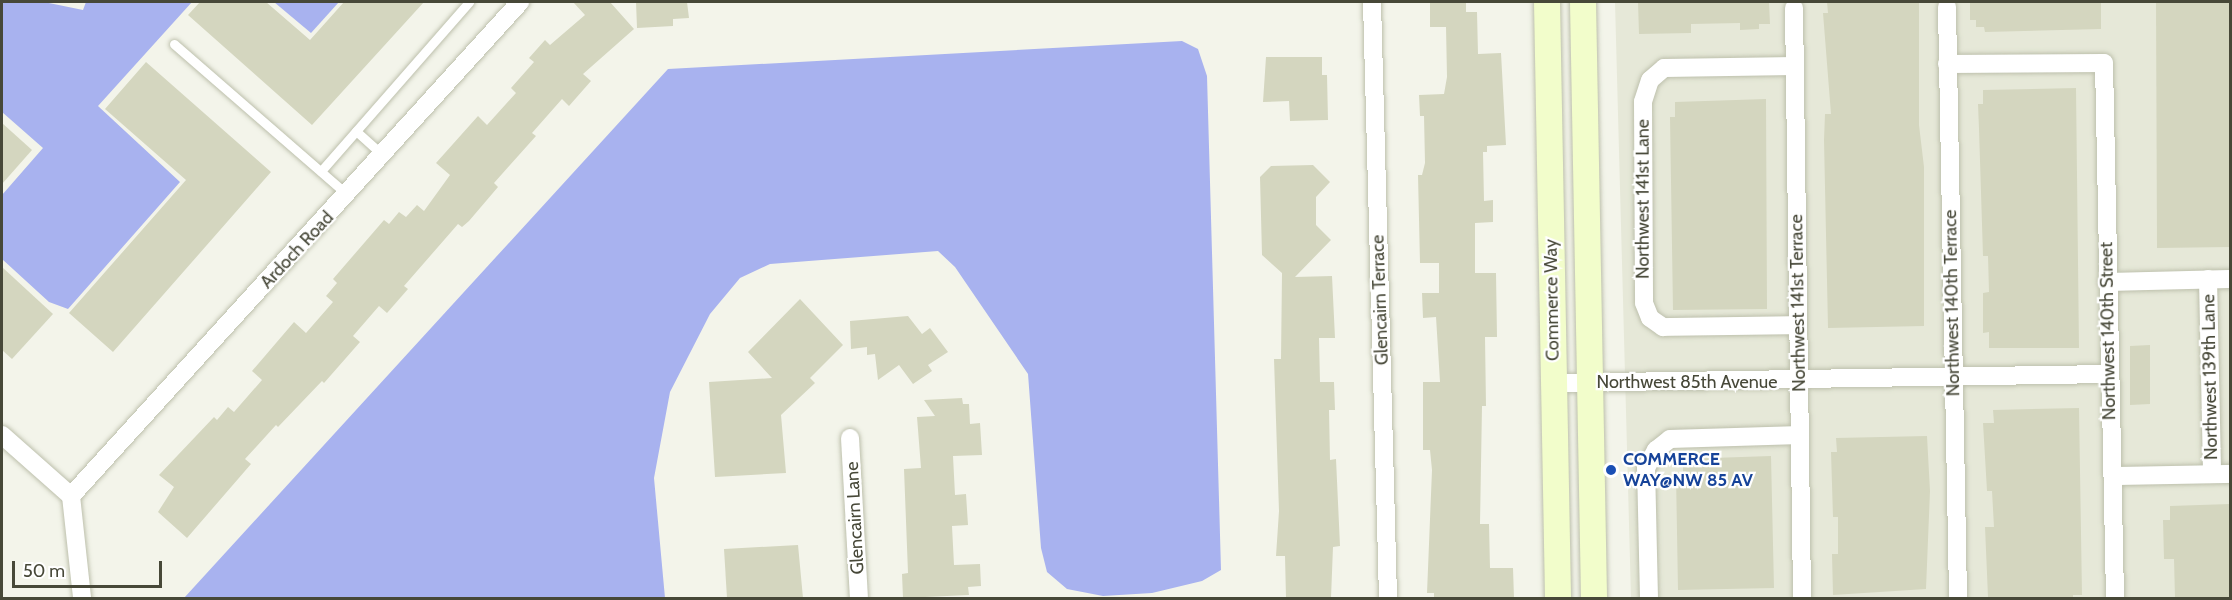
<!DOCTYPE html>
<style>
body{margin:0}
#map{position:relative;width:2232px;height:600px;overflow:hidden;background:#f3f4ea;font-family:Cabin,sans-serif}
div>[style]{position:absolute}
.residential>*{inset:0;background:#e6e8d8}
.water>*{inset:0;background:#a8b2ef}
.building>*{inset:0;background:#d4d6bf}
.roads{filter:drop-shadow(0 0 2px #bdc0ac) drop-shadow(0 0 2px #bdc0ac)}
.lane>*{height:9px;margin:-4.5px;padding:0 4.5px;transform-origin:4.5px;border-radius:4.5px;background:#fff}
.street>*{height:18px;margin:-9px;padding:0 9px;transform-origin:9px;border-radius:9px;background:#fff}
.secondary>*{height:26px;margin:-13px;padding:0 13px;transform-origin:13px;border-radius:13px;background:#f2fdcb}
.dots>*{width:16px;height:16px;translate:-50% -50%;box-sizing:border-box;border:3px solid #fff;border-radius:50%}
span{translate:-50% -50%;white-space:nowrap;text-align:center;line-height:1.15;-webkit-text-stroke:4.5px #fff;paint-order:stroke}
.street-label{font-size:18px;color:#474838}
.transit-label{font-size:18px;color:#164399;font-weight:700}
.left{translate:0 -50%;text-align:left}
.frame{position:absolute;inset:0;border:3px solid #474838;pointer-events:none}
.scale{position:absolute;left:12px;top:561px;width:150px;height:27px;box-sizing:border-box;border:3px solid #474838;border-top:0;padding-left:8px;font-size:18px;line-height:21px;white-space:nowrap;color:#474838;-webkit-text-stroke:4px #fff;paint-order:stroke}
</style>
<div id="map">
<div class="residential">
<div style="clip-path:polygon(1615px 2px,2230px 2px,2230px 598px,1631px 598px)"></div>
</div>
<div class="water">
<div style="clip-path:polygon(2px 2px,44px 2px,83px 10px,86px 2px,192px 2px,98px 106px,180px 182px,68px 309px,49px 302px,2px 259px,2px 195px,43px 148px,2px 112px)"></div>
<div style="clip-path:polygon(274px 2px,339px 2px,311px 33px)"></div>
<div style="clip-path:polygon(1182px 41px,1198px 49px,1207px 76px,1221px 570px,1202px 581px,1152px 593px,1103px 596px,1067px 589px,1047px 572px,1041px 548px,1028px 374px,955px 267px,938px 251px,770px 264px,740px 278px,710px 314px,670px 392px,654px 478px,665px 598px,184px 598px,668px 69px)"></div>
</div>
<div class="building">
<div style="clip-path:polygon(200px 2px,266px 2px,310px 40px,344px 2px,424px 2px,312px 125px,188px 15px)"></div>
<div style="clip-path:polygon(573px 2px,610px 2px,634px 29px,583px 74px,591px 81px,569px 106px,562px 99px,532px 133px,536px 136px,494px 183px,498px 187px,469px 221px,462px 227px,458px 224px,404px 286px,408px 289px,387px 313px,379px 306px,353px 336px,360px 342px,324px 383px,322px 381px,278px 427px,276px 425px,245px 459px,251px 464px,187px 538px,158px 512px,174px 487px,159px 475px,214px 417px,217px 420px,228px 407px,234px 412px,262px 380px,252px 371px,294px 322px,306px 333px,333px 302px,326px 296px,337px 283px,333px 279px,384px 220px,389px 224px,399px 212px,406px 217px,417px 205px,424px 211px,450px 175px,436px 163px,478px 116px,487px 125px,516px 93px,511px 88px,534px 62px,529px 58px,545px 40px,550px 45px,585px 15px)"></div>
<div style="clip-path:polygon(636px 2px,687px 2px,689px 18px,673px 19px,673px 26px,637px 28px)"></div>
<div style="clip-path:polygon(1430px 2px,1466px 2px,1466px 12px,1477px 12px,1478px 54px,1501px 53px,1506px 145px,1487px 146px,1487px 152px,1483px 152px,1484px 201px,1493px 200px,1493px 222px,1475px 223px,1475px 273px,1496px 273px,1497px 337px,1485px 337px,1486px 406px,1482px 406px,1480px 524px,1489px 524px,1490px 568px,1513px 568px,1514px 598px,1434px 598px,1434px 593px,1427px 593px,1432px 470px,1430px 450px,1423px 450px,1423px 382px,1440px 382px,1436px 317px,1423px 318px,1422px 293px,1439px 293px,1439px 263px,1420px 263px,1418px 175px,1422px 175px,1425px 163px,1424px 116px,1420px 116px,1419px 95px,1444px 94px,1447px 77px,1446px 27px,1430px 27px)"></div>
<div style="clip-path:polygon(1638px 2px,1769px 2px,1770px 24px,1759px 24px,1759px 29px,1740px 30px,1740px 23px,1691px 24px,1691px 33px,1639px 34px)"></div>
<div style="clip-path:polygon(1827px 2px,1919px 2px,1919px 125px,1924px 167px,1924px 326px,1828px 328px,1824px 140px,1825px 114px,1831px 114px,1823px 13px,1828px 13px)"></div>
<div style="clip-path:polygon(1970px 2px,2101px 2px,2101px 29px,1985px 32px,1984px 27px,1976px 27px,1976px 20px,1970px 20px)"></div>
<div style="clip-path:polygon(2156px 2px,2230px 2px,2230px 247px,2157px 248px)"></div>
<div style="clip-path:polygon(1266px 57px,1322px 57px,1322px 75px,1327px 75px,1328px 120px,1290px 121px,1289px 101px,1263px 102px)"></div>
<div style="clip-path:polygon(146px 62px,271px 172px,113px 352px,69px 313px,186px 180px,105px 109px)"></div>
<div style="clip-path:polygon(2076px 88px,2079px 348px,1989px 348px,1989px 332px,1983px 333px,1983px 293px,1989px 292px,1988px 256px,1983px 256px,1979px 129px,1978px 104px,1983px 104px,1983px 90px)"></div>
<div style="clip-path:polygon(1766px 99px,1767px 309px,1673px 310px,1670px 117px,1675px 117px,1675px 102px)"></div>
<div style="clip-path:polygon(2px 123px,32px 150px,2px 184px)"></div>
<div style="clip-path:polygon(1313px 165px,1330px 182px,1316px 197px,1316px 225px,1331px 240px,1295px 277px,1332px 276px,1335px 338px,1319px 338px,1320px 382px,1334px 382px,1335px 410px,1329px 410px,1330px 460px,1336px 459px,1340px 546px,1333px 547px,1331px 598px,1286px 598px,1285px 556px,1276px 556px,1279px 511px,1274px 359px,1281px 359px,1282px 273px,1262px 255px,1260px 177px,1271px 166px)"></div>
<div style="clip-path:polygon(2px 267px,53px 314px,12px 359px,2px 350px)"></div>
<div style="clip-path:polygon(800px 299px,843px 345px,810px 378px,815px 383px,781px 415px,786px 473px,715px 477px,709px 382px,772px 378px,748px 352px)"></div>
<div style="clip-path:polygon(908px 316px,922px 334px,930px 328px,948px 352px,928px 365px,932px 371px,913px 384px,899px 365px,878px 380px,875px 354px,867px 355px,867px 347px,851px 349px,850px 321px)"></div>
<div style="clip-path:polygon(2150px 345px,2150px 404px,2130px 405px,2130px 346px)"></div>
<div style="clip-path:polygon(962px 398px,963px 404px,969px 404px,970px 424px,980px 423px,982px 455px,953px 456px,955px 495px,966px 494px,968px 525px,952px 526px,954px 565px,980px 564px,981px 586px,968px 587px,969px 595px,903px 598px,902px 574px,908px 573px,904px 469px,921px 468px,917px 417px,935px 416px,924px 400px)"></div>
<div style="clip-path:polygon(2079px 408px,2082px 595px,2073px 595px,2073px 598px,1988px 597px,1985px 527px,1994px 527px,1992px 491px,1987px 491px,1983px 423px,1994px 423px,1993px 410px)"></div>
<div style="clip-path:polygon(1927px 436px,1930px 491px,1926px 589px,1833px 595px,1832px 554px,1838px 554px,1838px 517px,1833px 517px,1831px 452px,1837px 452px,1836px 438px)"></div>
<div style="clip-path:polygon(1771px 456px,1774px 588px,1678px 590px,1676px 474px,1683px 474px,1683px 459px)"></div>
<div style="clip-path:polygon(2230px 504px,2230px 598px,2175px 598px,2174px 559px,2164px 559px,2163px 520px,2170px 520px,2170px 506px)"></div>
<div style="clip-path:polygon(798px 545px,803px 598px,727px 598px,724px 549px)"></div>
</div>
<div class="roads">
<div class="lane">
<div style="left:174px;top:44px;width:230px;rotate:41deg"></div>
<div style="left:356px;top:131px;width:36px;rotate:42deg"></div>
<div style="left:321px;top:171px;width:225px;rotate:-48.8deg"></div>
</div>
<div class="street">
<div style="left:1372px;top:2px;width:596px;rotate:88.46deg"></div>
<div style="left:1947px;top:7px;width:591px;rotate:88.93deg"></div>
<div style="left:1794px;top:8px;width:590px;rotate:89.22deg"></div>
<div style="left:1947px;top:64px;width:157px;rotate:-0.4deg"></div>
<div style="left:2104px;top:63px;width:535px;rotate:88.82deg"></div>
<div style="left:1795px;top:66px;width:131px;rotate:179.1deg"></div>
<div style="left:1664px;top:68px;width:18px;rotate:139deg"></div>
<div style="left:1650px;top:80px;width:23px;rotate:108deg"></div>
<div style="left:1643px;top:102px;width:201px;rotate:89.7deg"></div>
<div style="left:1644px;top:303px;width:16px;rotate:68deg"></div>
<div style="left:1650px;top:318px;width:16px;rotate:35deg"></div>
<div style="left:1663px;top:327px;width:135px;rotate:-0.8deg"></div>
<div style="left:2208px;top:279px;width:195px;rotate:88.8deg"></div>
<div style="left:2107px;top:282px;width:123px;rotate:-1.4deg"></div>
<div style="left:1554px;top:383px;width:555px;rotate:-0.93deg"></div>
<div style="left:2px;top:435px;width:92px;rotate:41.5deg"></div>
<div style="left:71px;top:496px;width:103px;rotate:83.8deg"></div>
<div style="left:850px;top:438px;width:160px;rotate:86.8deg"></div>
<div style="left:2113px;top:476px;width:117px;rotate:-1deg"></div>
<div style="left:71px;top:496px;width:668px;rotate:-47.73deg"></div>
<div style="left:1649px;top:598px;width:130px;rotate:-91.3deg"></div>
<div style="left:1646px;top:468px;width:21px;rotate:-61deg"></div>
<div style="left:1656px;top:450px;width:18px;rotate:-38deg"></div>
<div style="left:1670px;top:439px;width:130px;rotate:-1.8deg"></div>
</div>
<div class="secondary">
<div style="left:1547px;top:2px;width:596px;rotate:88.94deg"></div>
<div style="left:1583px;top:2px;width:596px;rotate:88.94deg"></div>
</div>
</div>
<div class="dots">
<div style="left:1611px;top:470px;background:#1a4fb4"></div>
</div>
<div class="street-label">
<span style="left:1643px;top:199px;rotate:-90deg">Northwest 141st Lane</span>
<span style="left:297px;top:250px;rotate:-47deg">Ardoch Road</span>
<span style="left:1380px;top:300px;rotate:-92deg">Glencairn Terrace</span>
<span style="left:1552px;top:300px;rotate:-91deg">Commerce Way</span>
<span style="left:1798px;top:303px;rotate:-91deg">Northwest 141st Terrace</span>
<span style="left:1952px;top:303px;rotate:-91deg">Northwest 140th Terrace</span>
<span style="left:2108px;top:331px;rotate:-91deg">Northwest 140th Street</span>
<span style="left:2210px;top:377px;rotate:-91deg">Northwest 139th Lane</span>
<span style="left:1687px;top:382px">Northwest 85th Avenue</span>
<span style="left:855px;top:518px;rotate:-93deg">Glencairn Lane</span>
</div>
<div class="transit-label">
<span class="left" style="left:1623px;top:470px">COMMERCE<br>WAY@NW 85 AV</span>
</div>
<div class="frame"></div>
<div class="scale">50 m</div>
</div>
